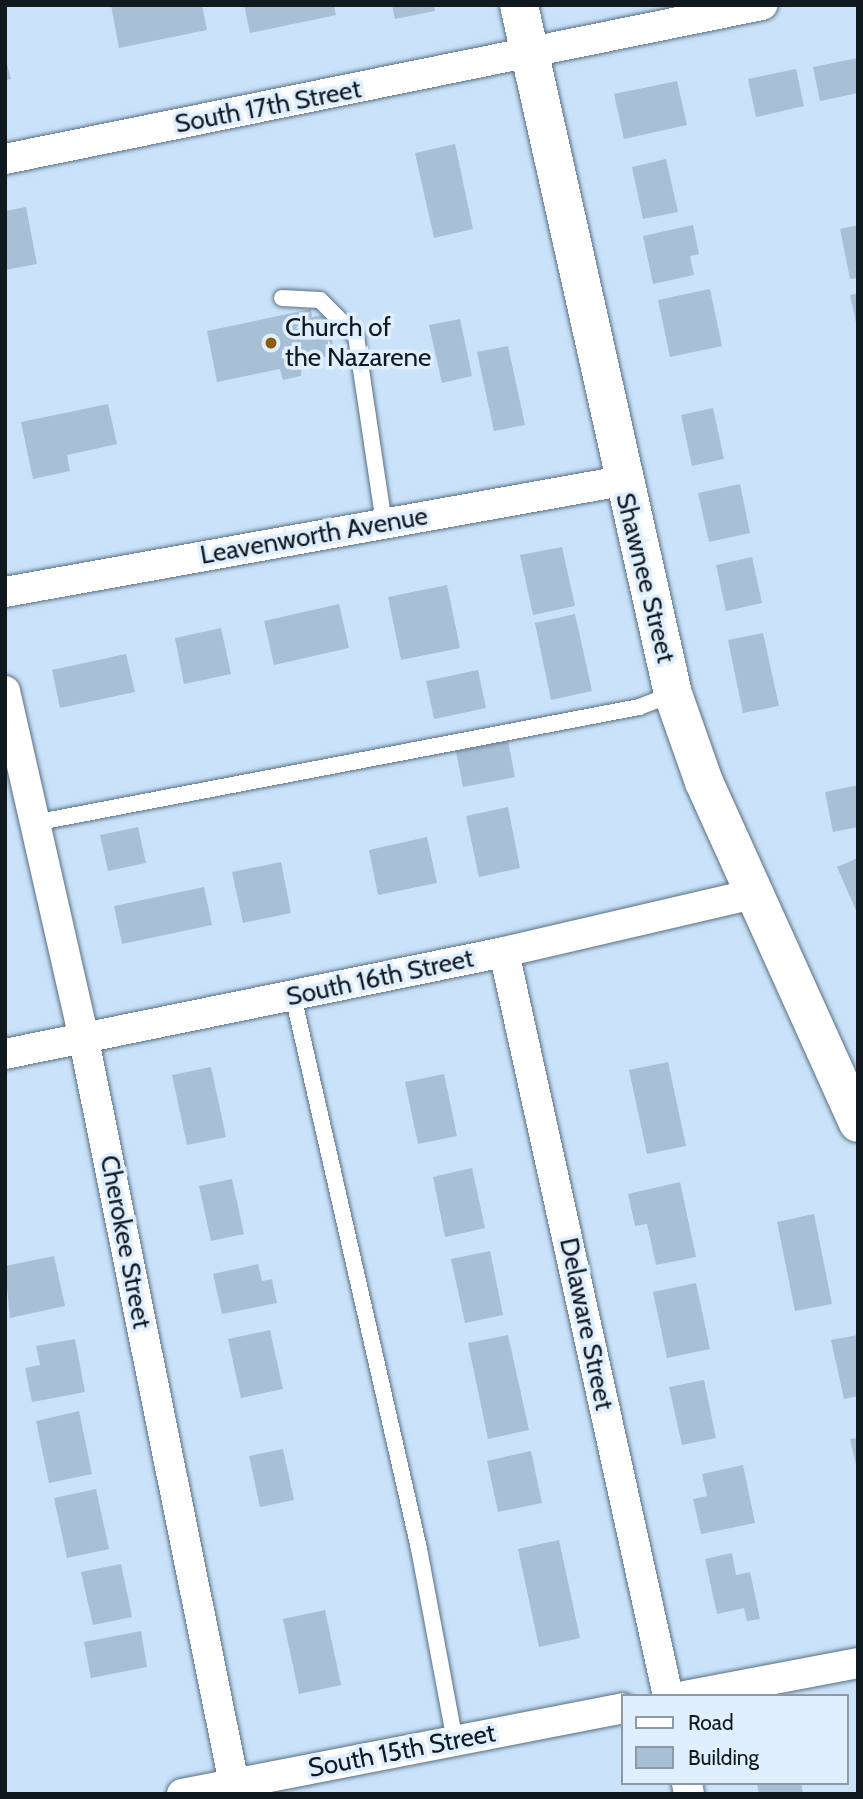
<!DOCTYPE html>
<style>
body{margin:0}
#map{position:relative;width:863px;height:1799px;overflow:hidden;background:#cae3fa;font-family:Cabin,sans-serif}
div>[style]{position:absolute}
.building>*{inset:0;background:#a8c0d6}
.roads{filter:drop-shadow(0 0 2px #596f83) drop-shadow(0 0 2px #596f83)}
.lane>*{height:16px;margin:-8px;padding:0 8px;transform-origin:8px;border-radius:8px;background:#fff}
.street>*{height:30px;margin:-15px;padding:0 15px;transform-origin:15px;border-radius:15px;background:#fff}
.secondary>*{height:38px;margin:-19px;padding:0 19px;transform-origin:19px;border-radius:19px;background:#fff}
.dots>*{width:19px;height:19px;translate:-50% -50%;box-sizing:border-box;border:4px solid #e0effd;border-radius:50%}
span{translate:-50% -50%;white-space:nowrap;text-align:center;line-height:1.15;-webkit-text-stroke:7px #e0effd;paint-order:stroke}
.street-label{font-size:26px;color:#101820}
.poi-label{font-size:26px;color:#101820}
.left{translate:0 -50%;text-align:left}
.frame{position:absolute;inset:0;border:7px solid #101820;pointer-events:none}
.legend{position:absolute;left:621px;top:1694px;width:228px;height:91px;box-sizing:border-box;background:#e0effd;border:2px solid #8d99a5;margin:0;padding:9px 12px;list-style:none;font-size:21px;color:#101820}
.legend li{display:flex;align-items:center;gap:14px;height:35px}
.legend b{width:35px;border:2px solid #8d99a5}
</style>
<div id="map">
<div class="building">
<div style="clip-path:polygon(111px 5px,202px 5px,207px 30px,119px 48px)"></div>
<div style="clip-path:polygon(244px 5px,334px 5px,336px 15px,250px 33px)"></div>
<div style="clip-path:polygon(392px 5px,434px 5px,435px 11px,395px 19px)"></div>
<div style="clip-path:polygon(5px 58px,11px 79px,5px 80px)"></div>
<div style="clip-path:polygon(858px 58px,858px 93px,820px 101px,813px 67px)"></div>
<div style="clip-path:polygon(796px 69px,804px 106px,756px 117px,748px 79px)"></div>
<div style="clip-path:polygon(677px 81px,687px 125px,624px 139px,614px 94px)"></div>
<div style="clip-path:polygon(455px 144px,473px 229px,434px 238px,415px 153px)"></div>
<div style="clip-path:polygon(666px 159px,678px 212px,643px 219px,632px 167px)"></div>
<div style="clip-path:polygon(26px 207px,37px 264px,5px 270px,5px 211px)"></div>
<div style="clip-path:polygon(693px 225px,699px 254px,690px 256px,694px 275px,653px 284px,643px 236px)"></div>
<div style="clip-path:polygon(858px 225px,858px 278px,850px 279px,840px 229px)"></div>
<div style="clip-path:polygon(710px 289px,722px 346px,670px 357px,658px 300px)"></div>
<div style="clip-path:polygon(858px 293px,858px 327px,857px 327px,850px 295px)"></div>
<div style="clip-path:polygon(311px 309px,312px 317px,327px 314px,335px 355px,302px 362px,301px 376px,283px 380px,280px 369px,217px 382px,207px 331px)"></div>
<div style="clip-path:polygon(460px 319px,472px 376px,442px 383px,429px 325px)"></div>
<div style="clip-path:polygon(508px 346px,525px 425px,494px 431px,477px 352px)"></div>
<div style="clip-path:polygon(108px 404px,117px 444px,67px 455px,70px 471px,33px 479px,21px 422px)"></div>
<div style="clip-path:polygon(713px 408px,724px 459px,692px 466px,681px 415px)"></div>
<div style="clip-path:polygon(740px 484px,750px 533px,709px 542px,698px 493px)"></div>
<div style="clip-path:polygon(562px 547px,575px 606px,533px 615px,520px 555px)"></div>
<div style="clip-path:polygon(752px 557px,762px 603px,726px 611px,716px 565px)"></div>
<div style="clip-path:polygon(447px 585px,460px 648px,401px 660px,388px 597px)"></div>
<div style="clip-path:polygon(339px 604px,349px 648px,274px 665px,264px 621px)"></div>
<div style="clip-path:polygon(575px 614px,592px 691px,551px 700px,535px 623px)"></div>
<div style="clip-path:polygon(221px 628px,231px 674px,184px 684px,175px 638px)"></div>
<div style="clip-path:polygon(763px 633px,779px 706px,743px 713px,728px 640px)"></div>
<div style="clip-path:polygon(126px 654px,135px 692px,60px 708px,52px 670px)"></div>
<div style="clip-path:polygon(478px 670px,486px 708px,434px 719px,426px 681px)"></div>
<div style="clip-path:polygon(508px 741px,515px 777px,463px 787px,456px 751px)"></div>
<div style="clip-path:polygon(858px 785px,858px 827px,833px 832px,825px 792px)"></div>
<div style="clip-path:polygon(508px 807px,520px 868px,479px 877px,466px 816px)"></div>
<div style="clip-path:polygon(138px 827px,146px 863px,108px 871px,100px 835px)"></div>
<div style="clip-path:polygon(427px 837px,437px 883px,378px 895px,369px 850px)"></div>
<div style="clip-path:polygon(858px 858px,858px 915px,837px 867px)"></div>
<div style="clip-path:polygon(281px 862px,291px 913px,243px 923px,232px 872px)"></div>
<div style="clip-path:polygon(204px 887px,212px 925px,122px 944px,114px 906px)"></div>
<div style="clip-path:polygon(668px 1062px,686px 1146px,647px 1154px,629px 1070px)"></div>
<div style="clip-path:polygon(211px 1067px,226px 1137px,187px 1145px,172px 1075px)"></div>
<div style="clip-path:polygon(444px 1074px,457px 1136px,418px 1144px,405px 1082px)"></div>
<div style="clip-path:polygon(472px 1168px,485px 1228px,445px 1237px,433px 1177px)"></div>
<div style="clip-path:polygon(232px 1179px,244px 1234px,211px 1241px,199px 1186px)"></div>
<div style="clip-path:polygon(680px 1182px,696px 1257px,656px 1265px,647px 1224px,635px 1226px,628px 1194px)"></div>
<div style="clip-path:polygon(814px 1214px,832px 1304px,795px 1311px,777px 1222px)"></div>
<div style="clip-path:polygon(490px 1251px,503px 1315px,465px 1323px,451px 1259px)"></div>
<div style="clip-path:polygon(54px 1256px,65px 1306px,10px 1318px,5px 1266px)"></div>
<div style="clip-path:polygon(258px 1264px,262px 1281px,272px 1279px,277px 1303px,222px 1314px,213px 1274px)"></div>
<div style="clip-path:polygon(696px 1283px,710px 1349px,667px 1358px,653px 1292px)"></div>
<div style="clip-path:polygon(270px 1330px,283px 1389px,241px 1398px,228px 1339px)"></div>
<div style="clip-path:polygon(508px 1335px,529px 1430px,488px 1439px,468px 1343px)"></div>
<div style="clip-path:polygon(858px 1335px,858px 1396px,844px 1399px,831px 1340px)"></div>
<div style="clip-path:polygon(75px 1339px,85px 1392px,32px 1402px,25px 1368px,40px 1365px,36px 1346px)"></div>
<div style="clip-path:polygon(704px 1380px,716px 1438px,682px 1445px,669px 1387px)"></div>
<div style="clip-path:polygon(79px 1411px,92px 1474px,49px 1483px,36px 1421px)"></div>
<div style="clip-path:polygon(858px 1438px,858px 1469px,857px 1469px,850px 1439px)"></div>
<div style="clip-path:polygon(283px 1449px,294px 1500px,260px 1507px,249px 1456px)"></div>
<div style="clip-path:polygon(531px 1451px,542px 1503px,498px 1512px,487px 1461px)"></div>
<div style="clip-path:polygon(743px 1465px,755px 1523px,701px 1534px,693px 1499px,707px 1496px,702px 1474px)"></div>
<div style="clip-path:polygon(96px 1489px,109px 1549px,67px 1558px,54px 1498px)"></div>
<div style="clip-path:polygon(559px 1540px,580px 1638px,539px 1647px,518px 1549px)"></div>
<div style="clip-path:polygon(732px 1553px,736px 1575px,750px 1572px,760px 1619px,747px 1621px,744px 1608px,717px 1614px,705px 1559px)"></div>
<div style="clip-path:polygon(121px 1564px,132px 1617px,93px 1625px,81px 1572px)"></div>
<div style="clip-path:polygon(325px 1610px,341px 1685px,299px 1694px,283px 1619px)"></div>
<div style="clip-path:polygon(141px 1631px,147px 1667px,91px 1678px,84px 1642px)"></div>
<div style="clip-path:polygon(757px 1783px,801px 1783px,803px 1794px,759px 1794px)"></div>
</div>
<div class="roads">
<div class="lane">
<div style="left:282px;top:298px;width:38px;rotate:3deg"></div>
<div style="left:320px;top:300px;width:51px;rotate:45deg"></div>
<div style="left:356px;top:336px;width:190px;rotate:81.5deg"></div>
<div style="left:34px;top:823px;width:616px;rotate:-10.85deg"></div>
<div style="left:639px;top:707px;width:36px;rotate:-21deg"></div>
<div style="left:293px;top:996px;width:567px;rotate:77.16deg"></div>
<div style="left:419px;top:1549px;width:195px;rotate:79.4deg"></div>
</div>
<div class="street">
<div style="left:5px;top:159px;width:773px;rotate:-11.5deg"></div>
<div style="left:5px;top:592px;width:627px;rotate:-10.2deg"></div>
<div style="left:5px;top:691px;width:358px;rotate:77.2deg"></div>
<div style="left:84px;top:1040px;width:769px;rotate:78.6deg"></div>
<div style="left:504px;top:952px;width:762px;rotate:77.57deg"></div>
<div style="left:5px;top:1054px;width:509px;rotate:-11.55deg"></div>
<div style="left:504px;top:952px;width:256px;rotate:-13.1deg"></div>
<div style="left:685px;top:1696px;width:176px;rotate:-10.8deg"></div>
<div style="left:687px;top:1783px;width:11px;rotate:80deg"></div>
<div style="left:182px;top:1794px;width:449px;rotate:-11deg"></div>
</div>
<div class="secondary">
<div style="left:519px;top:5px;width:706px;rotate:77.4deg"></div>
<div style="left:673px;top:694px;width:93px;rotate:70.6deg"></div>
<div style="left:704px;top:782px;width:374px;rotate:65.7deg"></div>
</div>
</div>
<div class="dots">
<div style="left:271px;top:343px;background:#8c5e04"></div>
</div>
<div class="street-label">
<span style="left:268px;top:107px;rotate:-11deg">South 17th Street</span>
<span style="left:314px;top:536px;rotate:-10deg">Leavenworth Avenue</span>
<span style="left:645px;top:578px;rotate:76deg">Shawnee Street</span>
<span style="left:380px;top:978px;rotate:-12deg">South 16th Street</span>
<span style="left:125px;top:1242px;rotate:79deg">Cherokee Street</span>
<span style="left:586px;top:1324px;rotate:78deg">Delaware Street</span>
<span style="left:402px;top:1751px;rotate:-11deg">South 15th Street</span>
</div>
<div class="poi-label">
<span class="left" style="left:285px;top:343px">Church of<br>the Nazarene</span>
</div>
<div class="frame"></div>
<ul class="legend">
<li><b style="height:9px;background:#fff"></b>Road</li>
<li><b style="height:19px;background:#a8c0d6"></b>Building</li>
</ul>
</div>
